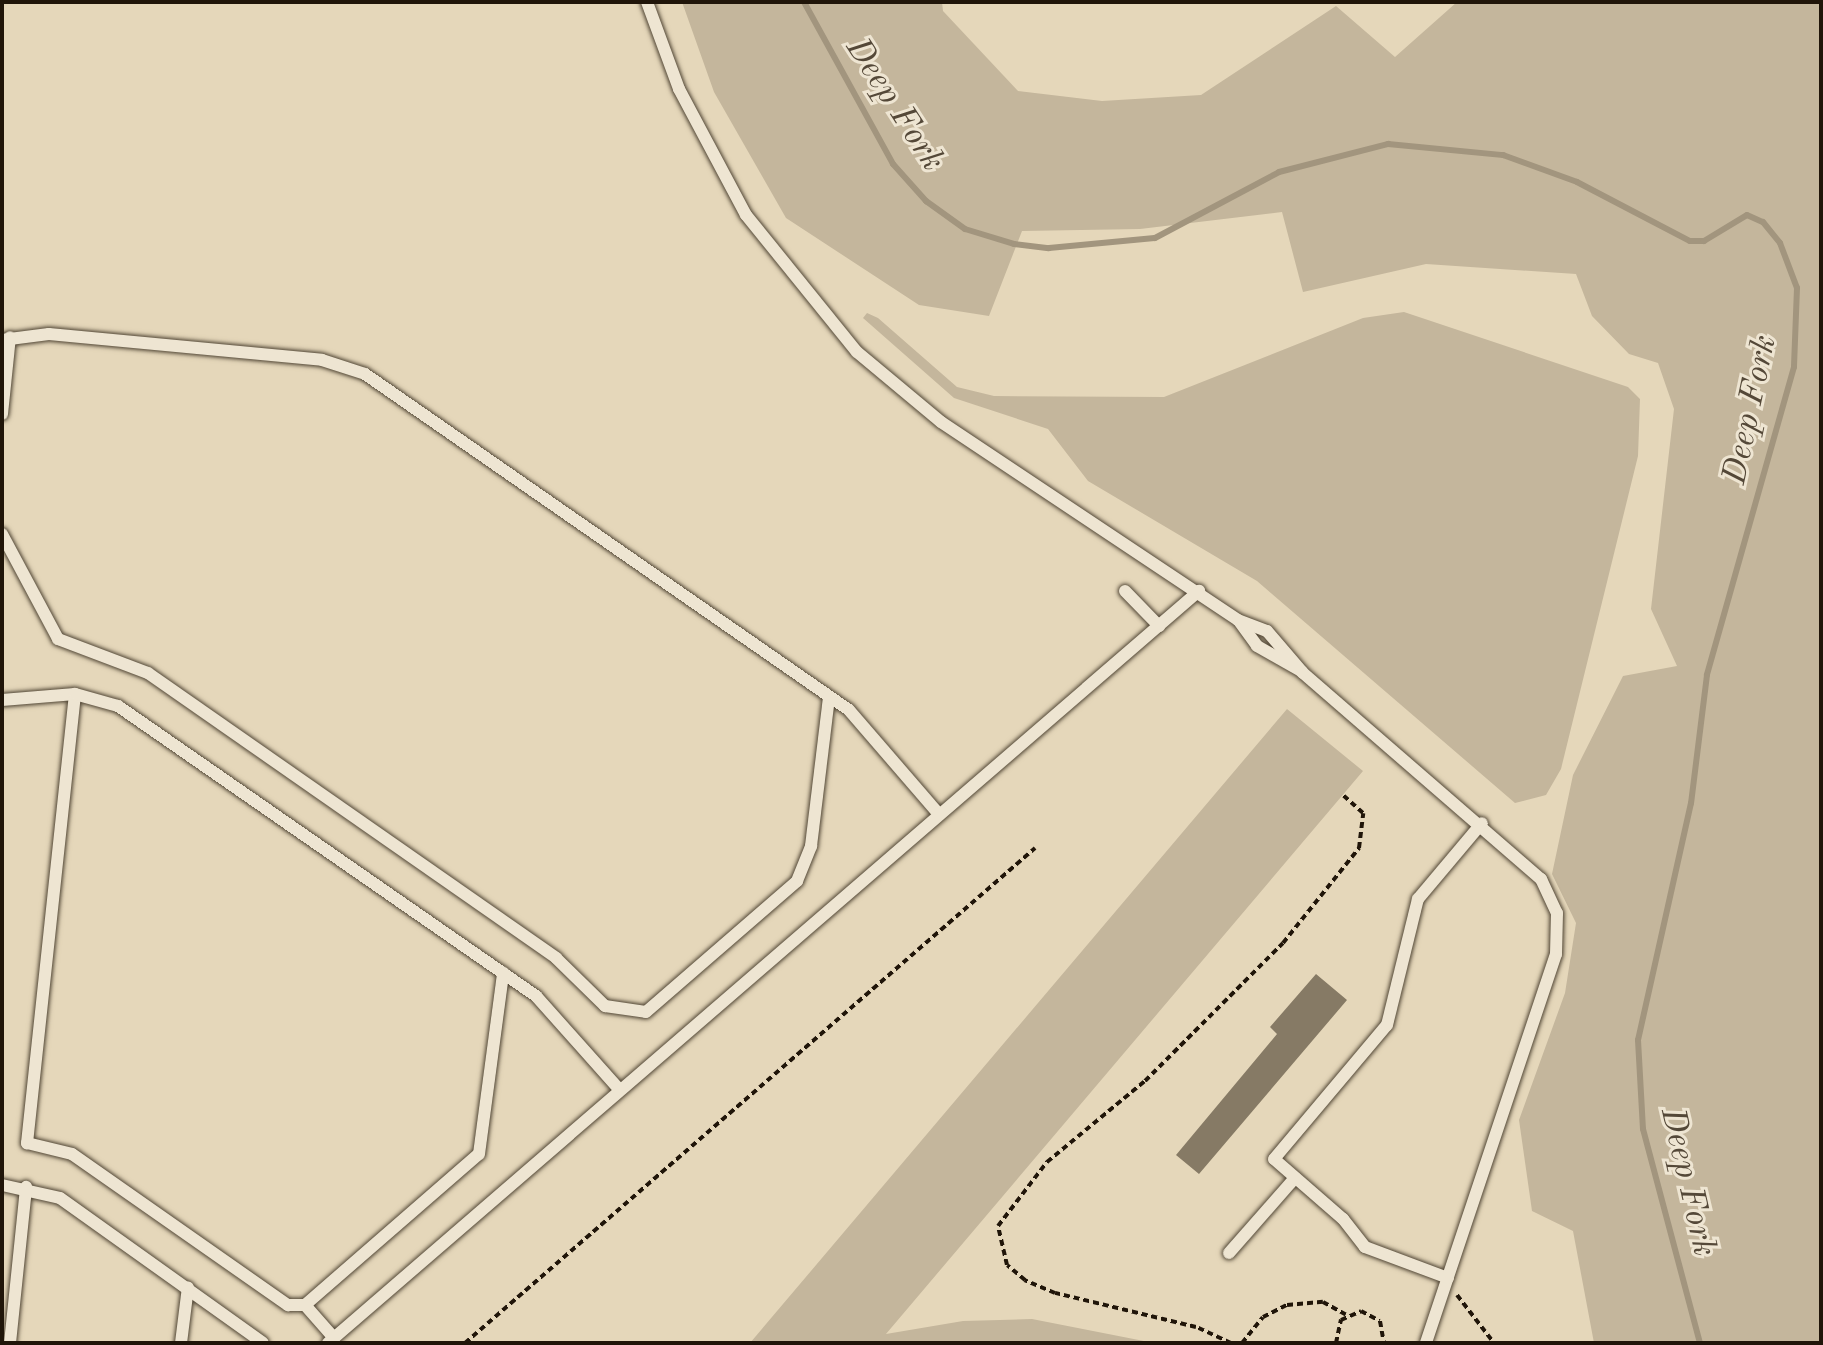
<!DOCTYPE html>
<style>
body{margin:0}
#map{position:relative;width:1823px;height:1345px;overflow:hidden;background:#e5d7ba;font-family:"Old Standard TT",serif}
div>[style]{position:absolute}
.green>*{inset:0;background:#c4b69c}
.stream>*{height:6px;margin:-3px;padding:0 3px;transform-origin:3px;border-radius:3px;background:#a2957e}
.building>*{inset:0;background:#867a65}
.path>*{height:4px;margin-top:-2px;transform-origin:0;background:repeating-linear-gradient(90deg,#201509 0 6px,transparent 0 10px)}
.roads{filter:drop-shadow(0 0 2px #514635) drop-shadow(0 0 2px #514635)}
.service>*{height:12px;margin:-6px;padding:0 6px;transform-origin:6px;border-radius:6px;background:#eee5d2}
span{translate:-50% -50%;white-space:nowrap;text-align:center;line-height:1.15;-webkit-text-stroke:6px #eee5d2;paint-order:stroke}
.water-label{font-size:34px;color:#544838;font-style:italic}
.frame{position:absolute;inset:0;border:4px solid #201509;pointer-events:none}
</style>
<div id="map">
<div class="green">
<div style="clip-path:polygon(682px 2px,942px 2px,943px 11px,1018px 91px,1102px 101px,1201px 95px,1336px 6px,1395px 57px,1457px 2px,1821px 2px,1821px 1343px,1594px 1343px,1573px 1231px,1532px 1211px,1519px 1120px,1565px 993px,1576px 923px,1552px 874px,1573px 775px,1623px 676px,1677px 666px,1651px 609px,1674px 409px,1658px 363px,1629px 354px,1592px 316px,1576px 274px,1426px 264px,1303px 292px,1282px 212px,1140px 229px,1022px 231px,989px 316px,919px 305px,786px 218px,714px 92px)"></div>
<div style="clip-path:polygon(1404px 312px,1628px 387px,1640px 399px,1638px 456px,1561px 769px,1546px 795px,1515px 803px,1257px 581px,1088px 481px,1048px 429px,954px 398px,863px 318px,867px 313px,878px 318px,957px 387px,994px 396px,1164px 397px,1363px 318px)"></div>
<div style="clip-path:polygon(1287px 709px,1363px 771px,886px 1334px,963px 1321px,1032px 1319px,1154px 1343px,750px 1343px)"></div>
</div>
<div class="stream">
<div style="left:804px;top:2px;width:185px;rotate:61.2deg"></div>
<div style="left:893px;top:164px;width:50px;rotate:48.3deg"></div>
<div style="left:926px;top:201px;width:48px;rotate:35.7deg"></div>
<div style="left:965px;top:229px;width:51px;rotate:17deg"></div>
<div style="left:1014px;top:244px;width:35px;rotate:7deg"></div>
<div style="left:1049px;top:248px;width:106px;rotate:-5.4deg"></div>
<div style="left:1155px;top:238px;width:140px;rotate:-28deg"></div>
<div style="left:1279px;top:172px;width:113px;rotate:-14.4deg"></div>
<div style="left:1388px;top:144px;width:116px;rotate:5.5deg"></div>
<div style="left:1503px;top:155px;width:79px;rotate:20deg"></div>
<div style="left:1577px;top:182px;width:127px;rotate:27.6deg"></div>
<div style="left:1690px;top:241px;width:14px"></div>
<div style="left:1704px;top:241px;width:50px;rotate:-31.2deg"></div>
<div style="left:1747px;top:215px;width:17px;rotate:24deg"></div>
<div style="left:1763px;top:222px;width:27px;rotate:51deg"></div>
<div style="left:1780px;top:243px;width:48px;rotate:69.3deg"></div>
<div style="left:1797px;top:288px;width:79px;rotate:92.2deg"></div>
<div style="left:1794px;top:367px;width:320px;rotate:105.8deg"></div>
<div style="left:1707px;top:675px;width:129px;rotate:97.1deg"></div>
<div style="left:1691px;top:803px;width:243px;rotate:102.6deg"></div>
<div style="left:1638px;top:1040px;width:89px;rotate:86.8deg"></div>
<div style="left:1643px;top:1129px;width:221px;rotate:75.1deg"></div>
</div>
<div class="building">
<div style="clip-path:polygon(1316px 974px,1347px 1000px,1199px 1174px,1176px 1155px,1277px 1034px,1270px 1027px)"></div>
</div>
<div class="path">
<div style="left:1457px;top:1295px;width:61px;rotate:52.4deg"></div>
<div style="left:465px;top:1343px;width:755px;rotate:-40.97deg"></div>
<div style="left:1231px;top:1343px;width:38px;rotate:-155deg"></div>
<div style="left:1196px;top:1327px;width:145px;rotate:-166.4deg"></div>
<div style="left:1055px;top:1293px;width:33px;rotate:-157deg"></div>
<div style="left:1025px;top:1280px;width:23px;rotate:-140deg"></div>
<div style="left:1007px;top:1265px;width:40px;rotate:-103deg"></div>
<div style="left:998px;top:1226px;width:81px;rotate:-52.6deg"></div>
<div style="left:1047px;top:1162px;width:127px;rotate:-39.6deg"></div>
<div style="left:1145px;top:1081px;width:195px;rotate:-45deg"></div>
<div style="left:1283px;top:943px;width:122px;rotate:-51.3deg"></div>
<div style="left:1359px;top:848px;width:35px;rotate:-83deg"></div>
<div style="left:1363px;top:813px;width:27px;rotate:-138deg"></div>
<div style="left:1242px;top:1343px;width:33px;rotate:-51deg"></div>
<div style="left:1263px;top:1317px;width:27px;rotate:-27deg"></div>
<div style="left:1287px;top:1305px;width:36px;rotate:-5deg"></div>
<div style="left:1323px;top:1302px;width:26px;rotate:29deg"></div>
<div style="left:1336px;top:1343px;width:24px;rotate:-78deg"></div>
<div style="left:1341px;top:1320px;width:22px;rotate:-24deg"></div>
<div style="left:1361px;top:1311px;width:21px;rotate:28deg"></div>
<div style="left:1380px;top:1321px;width:22px;rotate:80deg"></div>
</div>
<div class="roads">
<div class="service">
<div style="left:647px;top:2px;width:93px;rotate:69.8deg"></div>
<div style="left:679px;top:89px;width:143px;rotate:62deg"></div>
<div style="left:746px;top:215px;width:176px;rotate:51deg"></div>
<div style="left:857px;top:352px;width:109px;rotate:39.8deg"></div>
<div style="left:941px;top:422px;width:357px;rotate:33.7deg"></div>
<div style="left:1238px;top:620px;width:31px;rotate:21deg"></div>
<div style="left:1267px;top:631px;width:55px;rotate:49.4deg"></div>
<div style="left:1303px;top:673px;width:315px;rotate:40.9deg"></div>
<div style="left:1541px;top:879px;width:38px;rotate:65deg"></div>
<div style="left:1557px;top:913px;width:41px;rotate:91.4deg"></div>
<div style="left:1556px;top:954px;width:410px;rotate:108.5deg"></div>
<div style="left:2px;top:340px;width:47px;rotate:-7.3deg"></div>
<div style="left:49px;top:334px;width:274px;rotate:5.4deg"></div>
<div style="left:322px;top:360px;width:45px;rotate:18deg"></div>
<div style="left:365px;top:374px;width:589px;rotate:34.77deg"></div>
<div style="left:849px;top:710px;width:136px;rotate:49.2deg"></div>
<div style="left:2px;top:414px;width:77px;rotate:-84.1deg"></div>
<div style="left:2px;top:534px;width:119px;rotate:61.9deg"></div>
<div style="left:58px;top:639px;width:96px;rotate:20.7deg"></div>
<div style="left:148px;top:673px;width:498px;rotate:34.9deg"></div>
<div style="left:556px;top:958px;width:69px;rotate:44.4deg"></div>
<div style="left:605px;top:1006px;width:41px;rotate:8.3deg"></div>
<div style="left:646px;top:1012px;width:200px;rotate:-40.9deg"></div>
<div style="left:797px;top:881px;width:38px;rotate:-68deg"></div>
<div style="left:811px;top:846px;width:150px;rotate:-83.1deg"></div>
<div style="left:1125px;top:591px;width:49px;rotate:45.8deg"></div>
<div style="left:1239px;top:621px;width:31px;rotate:54deg"></div>
<div style="left:1257px;top:646px;width:51px;rotate:29.6deg"></div>
<div style="left:75px;top:694px;width:452px;rotate:96.1deg"></div>
<div style="left:27px;top:1143px;width:46px;rotate:13.7deg"></div>
<div style="left:72px;top:1154px;width:264px;rotate:35deg"></div>
<div style="left:288px;top:1305px;width:17px"></div>
<div style="left:305px;top:1305px;width:230px;rotate:-41deg"></div>
<div style="left:479px;top:1154px;width:183px;rotate:-82.4deg"></div>
<div style="left:2px;top:700px;width:73px;rotate:-4.7deg"></div>
<div style="left:75px;top:694px;width:45px;rotate:15.6deg"></div>
<div style="left:118px;top:706px;width:509px;rotate:34.75deg"></div>
<div style="left:536px;top:996px;width:125px;rotate:48.3deg"></div>
<div style="left:2px;top:1185px;width:59px;rotate:12.6deg"></div>
<div style="left:60px;top:1198px;width:249px;rotate:35.5deg"></div>
<div style="left:1229px;top:1253px;width:100px;rotate:-48.7deg"></div>
<div style="left:1448px;top:1278px;width:89px;rotate:-159.5deg"></div>
<div style="left:1365px;top:1247px;width:36px;rotate:-128deg"></div>
<div style="left:1343px;top:1219px;width:91px;rotate:-139deg"></div>
<div style="left:1274px;top:1159px;width:175px;rotate:-49.9deg"></div>
<div style="left:1387px;top:1025px;width:130px;rotate:-76.2deg"></div>
<div style="left:1418px;top:899px;width:99px;rotate:-49.9deg"></div>
<div style="left:305px;top:1305px;width:44px;rotate:48.7deg"></div>
<div style="left:10px;top:1343px;width:157px;rotate:-84.1deg"></div>
<div style="left:181px;top:1343px;width:56px;rotate:-82.9deg"></div>
<div style="left:328px;top:1343px;width:1151px;rotate:-40.81deg"></div>
</div>
</div>
<div class="water-label">
<span style="left:894px;top:105px;rotate:57deg">Deep Fork</span>
<span style="left:1751px;top:410px;rotate:-78deg">Deep Fork</span>
<span style="left:1687px;top:1182px;rotate:77deg">Deep Fork</span>
</div>
<div class="frame"></div>
</div>
